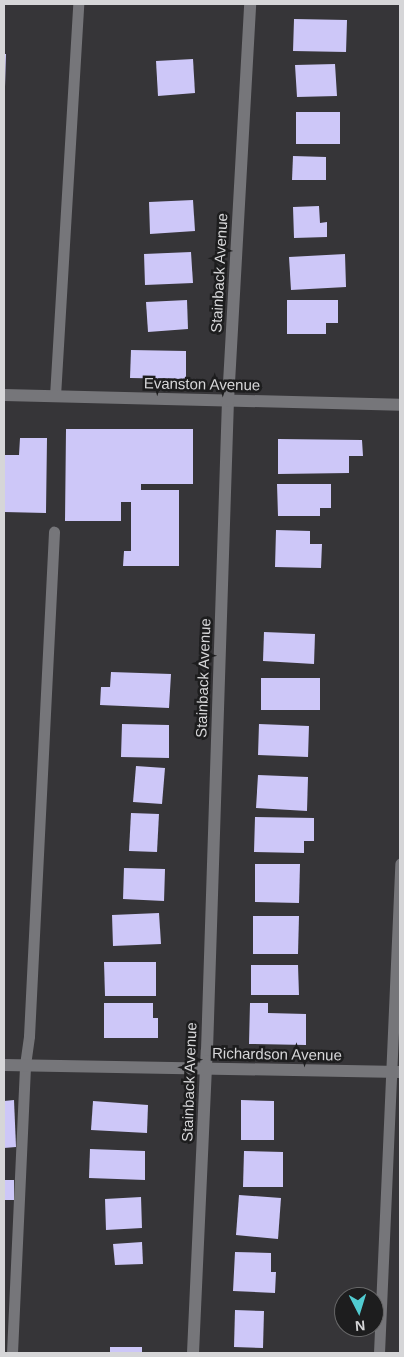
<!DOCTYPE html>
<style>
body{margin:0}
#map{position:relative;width:404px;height:1357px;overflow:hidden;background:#363538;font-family:Arial,sans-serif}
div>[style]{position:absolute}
.building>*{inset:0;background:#cdc7f8}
.lane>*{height:11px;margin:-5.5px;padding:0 5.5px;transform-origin:5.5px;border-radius:5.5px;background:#76767a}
.street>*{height:12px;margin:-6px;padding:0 6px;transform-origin:6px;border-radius:6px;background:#76767a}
span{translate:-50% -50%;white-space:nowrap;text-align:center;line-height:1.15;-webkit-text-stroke:5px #1d1d1e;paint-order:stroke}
.street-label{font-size:15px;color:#d6d6d8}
.frame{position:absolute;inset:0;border:5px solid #d6d6d8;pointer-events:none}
.north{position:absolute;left:334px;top:1287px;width:50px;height:50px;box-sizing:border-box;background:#1d1d1e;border:1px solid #676768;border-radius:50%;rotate:175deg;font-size:14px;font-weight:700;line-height:20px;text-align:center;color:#d6d6d8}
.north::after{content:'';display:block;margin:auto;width:18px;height:22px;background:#51ccd1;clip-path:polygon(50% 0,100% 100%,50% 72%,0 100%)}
</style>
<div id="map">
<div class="building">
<div style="clip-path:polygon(294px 19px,347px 20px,346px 52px,293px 51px)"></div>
<div style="clip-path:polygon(4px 54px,6px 54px,5px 87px,4px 87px)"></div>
<div style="clip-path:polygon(193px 59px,195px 93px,158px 96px,156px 61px)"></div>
<div style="clip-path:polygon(335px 64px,337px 96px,297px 97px,295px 65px)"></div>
<div style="clip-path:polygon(296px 112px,340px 112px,340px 144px,296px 144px)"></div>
<div style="clip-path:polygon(293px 156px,326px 157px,326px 180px,292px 180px)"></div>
<div style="clip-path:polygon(193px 200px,195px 231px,150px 234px,149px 202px)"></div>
<div style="clip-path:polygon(319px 206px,320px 223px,327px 222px,327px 237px,294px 238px,293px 207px)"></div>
<div style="clip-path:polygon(191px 252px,193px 283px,145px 285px,144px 254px)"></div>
<div style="clip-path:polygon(345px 254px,346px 287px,291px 290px,289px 257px)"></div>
<div style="clip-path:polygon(187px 300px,188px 329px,148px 332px,146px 302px)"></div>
<div style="clip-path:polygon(287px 300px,338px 300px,338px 323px,326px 323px,326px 334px,287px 334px)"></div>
<div style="clip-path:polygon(131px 350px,186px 351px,186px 379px,130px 378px)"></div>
<div style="clip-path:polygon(66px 429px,193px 429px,193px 484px,141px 484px,141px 490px,179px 490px,179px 566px,123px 566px,124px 551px,131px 551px,131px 502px,121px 502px,121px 521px,65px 521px)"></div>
<div style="clip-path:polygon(20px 438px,47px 438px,46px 513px,4px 512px,4px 455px,19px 455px)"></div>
<div style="clip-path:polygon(278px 439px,362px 440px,363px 456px,349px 456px,349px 473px,278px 474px)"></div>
<div style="clip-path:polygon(277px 484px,331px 484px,331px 508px,320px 508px,320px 516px,278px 516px)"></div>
<div style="clip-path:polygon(276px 530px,310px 531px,310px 544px,322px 544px,321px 568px,275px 567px)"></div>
<div style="clip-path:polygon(264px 632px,315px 634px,314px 664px,263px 661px)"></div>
<div style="clip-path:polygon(111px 672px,171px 674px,169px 708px,100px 705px,101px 687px,110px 687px)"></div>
<div style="clip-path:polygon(261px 678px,320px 678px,320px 710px,261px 710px)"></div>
<div style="clip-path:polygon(122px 724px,169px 725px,169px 758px,121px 757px)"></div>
<div style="clip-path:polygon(259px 724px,309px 726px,308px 757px,258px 755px)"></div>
<div style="clip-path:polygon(136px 766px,165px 768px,162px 804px,133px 802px)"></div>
<div style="clip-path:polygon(258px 775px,308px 777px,307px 811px,256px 808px)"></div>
<div style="clip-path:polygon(131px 813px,159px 814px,157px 852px,129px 851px)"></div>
<div style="clip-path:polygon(255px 817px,314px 818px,314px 841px,304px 841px,304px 853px,254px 852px)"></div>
<div style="clip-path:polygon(255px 864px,300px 864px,299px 903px,255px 902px)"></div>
<div style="clip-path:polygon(124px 868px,165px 869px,164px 901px,123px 899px)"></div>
<div style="clip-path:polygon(159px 913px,161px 944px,113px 946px,112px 915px)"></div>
<div style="clip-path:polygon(253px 916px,299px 916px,298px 954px,253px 954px)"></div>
<div style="clip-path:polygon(104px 962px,156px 962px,156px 996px,105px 996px)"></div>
<div style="clip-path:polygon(251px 965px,298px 965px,299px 995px,251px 995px)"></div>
<div style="clip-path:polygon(104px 1003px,153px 1003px,153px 1018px,158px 1018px,158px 1038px,104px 1038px)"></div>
<div style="clip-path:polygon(250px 1003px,268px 1003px,268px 1013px,306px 1014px,306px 1045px,249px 1044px)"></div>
<div style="clip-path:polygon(14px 1100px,16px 1147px,4px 1148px,4px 1101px)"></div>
<div style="clip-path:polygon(241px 1100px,274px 1101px,274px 1140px,241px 1140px)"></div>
<div style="clip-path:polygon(93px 1101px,148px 1105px,147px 1133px,91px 1130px)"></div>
<div style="clip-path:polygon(90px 1149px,145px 1151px,145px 1180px,89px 1178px)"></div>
<div style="clip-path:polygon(244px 1151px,283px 1152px,283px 1187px,243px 1187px)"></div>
<div style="clip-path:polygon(4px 1180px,14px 1180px,14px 1200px,4px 1200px)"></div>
<div style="clip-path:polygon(239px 1195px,281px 1198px,278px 1239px,236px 1235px)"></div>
<div style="clip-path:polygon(141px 1197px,142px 1228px,106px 1230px,105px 1199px)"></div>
<div style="clip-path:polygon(142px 1242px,143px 1264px,115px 1265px,113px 1244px)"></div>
<div style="clip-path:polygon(235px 1252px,271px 1253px,271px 1272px,276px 1272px,275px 1293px,233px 1291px)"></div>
<div style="clip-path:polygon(235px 1310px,264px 1311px,263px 1348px,234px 1347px)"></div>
<div style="clip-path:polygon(110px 1347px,142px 1347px,142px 1353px,110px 1353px)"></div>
</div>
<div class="lane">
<div style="left:55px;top:396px;width:393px;rotate:-86.6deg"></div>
<div style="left:12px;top:1353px;width:288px;rotate:-87.4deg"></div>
<div style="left:25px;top:1065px;width:29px;rotate:-82deg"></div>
<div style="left:29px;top:1036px;width:505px;rotate:-87.16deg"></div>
<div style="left:379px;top:1353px;width:490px;rotate:-87.5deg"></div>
</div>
<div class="street">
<div style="left:4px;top:395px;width:396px;rotate:1.4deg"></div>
<div style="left:4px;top:1065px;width:396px;rotate:1deg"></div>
<div style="left:193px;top:1353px;width:303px;rotate:-87.4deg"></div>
<div style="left:207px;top:1050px;width:649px;rotate:-88.15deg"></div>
<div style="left:228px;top:401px;width:398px;rotate:-86.8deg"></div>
</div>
<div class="street-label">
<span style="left:219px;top:273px;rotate:-87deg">Stainback Avenue</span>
<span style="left:202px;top:384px;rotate:1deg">Evanston Avenue</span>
<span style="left:203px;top:678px;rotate:-88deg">Stainback Avenue</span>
<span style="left:277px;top:1054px;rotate:1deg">Richardson Avenue</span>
<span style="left:189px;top:1082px;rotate:-88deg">Stainback Avenue</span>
</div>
<div class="frame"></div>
<div class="north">N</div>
</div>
